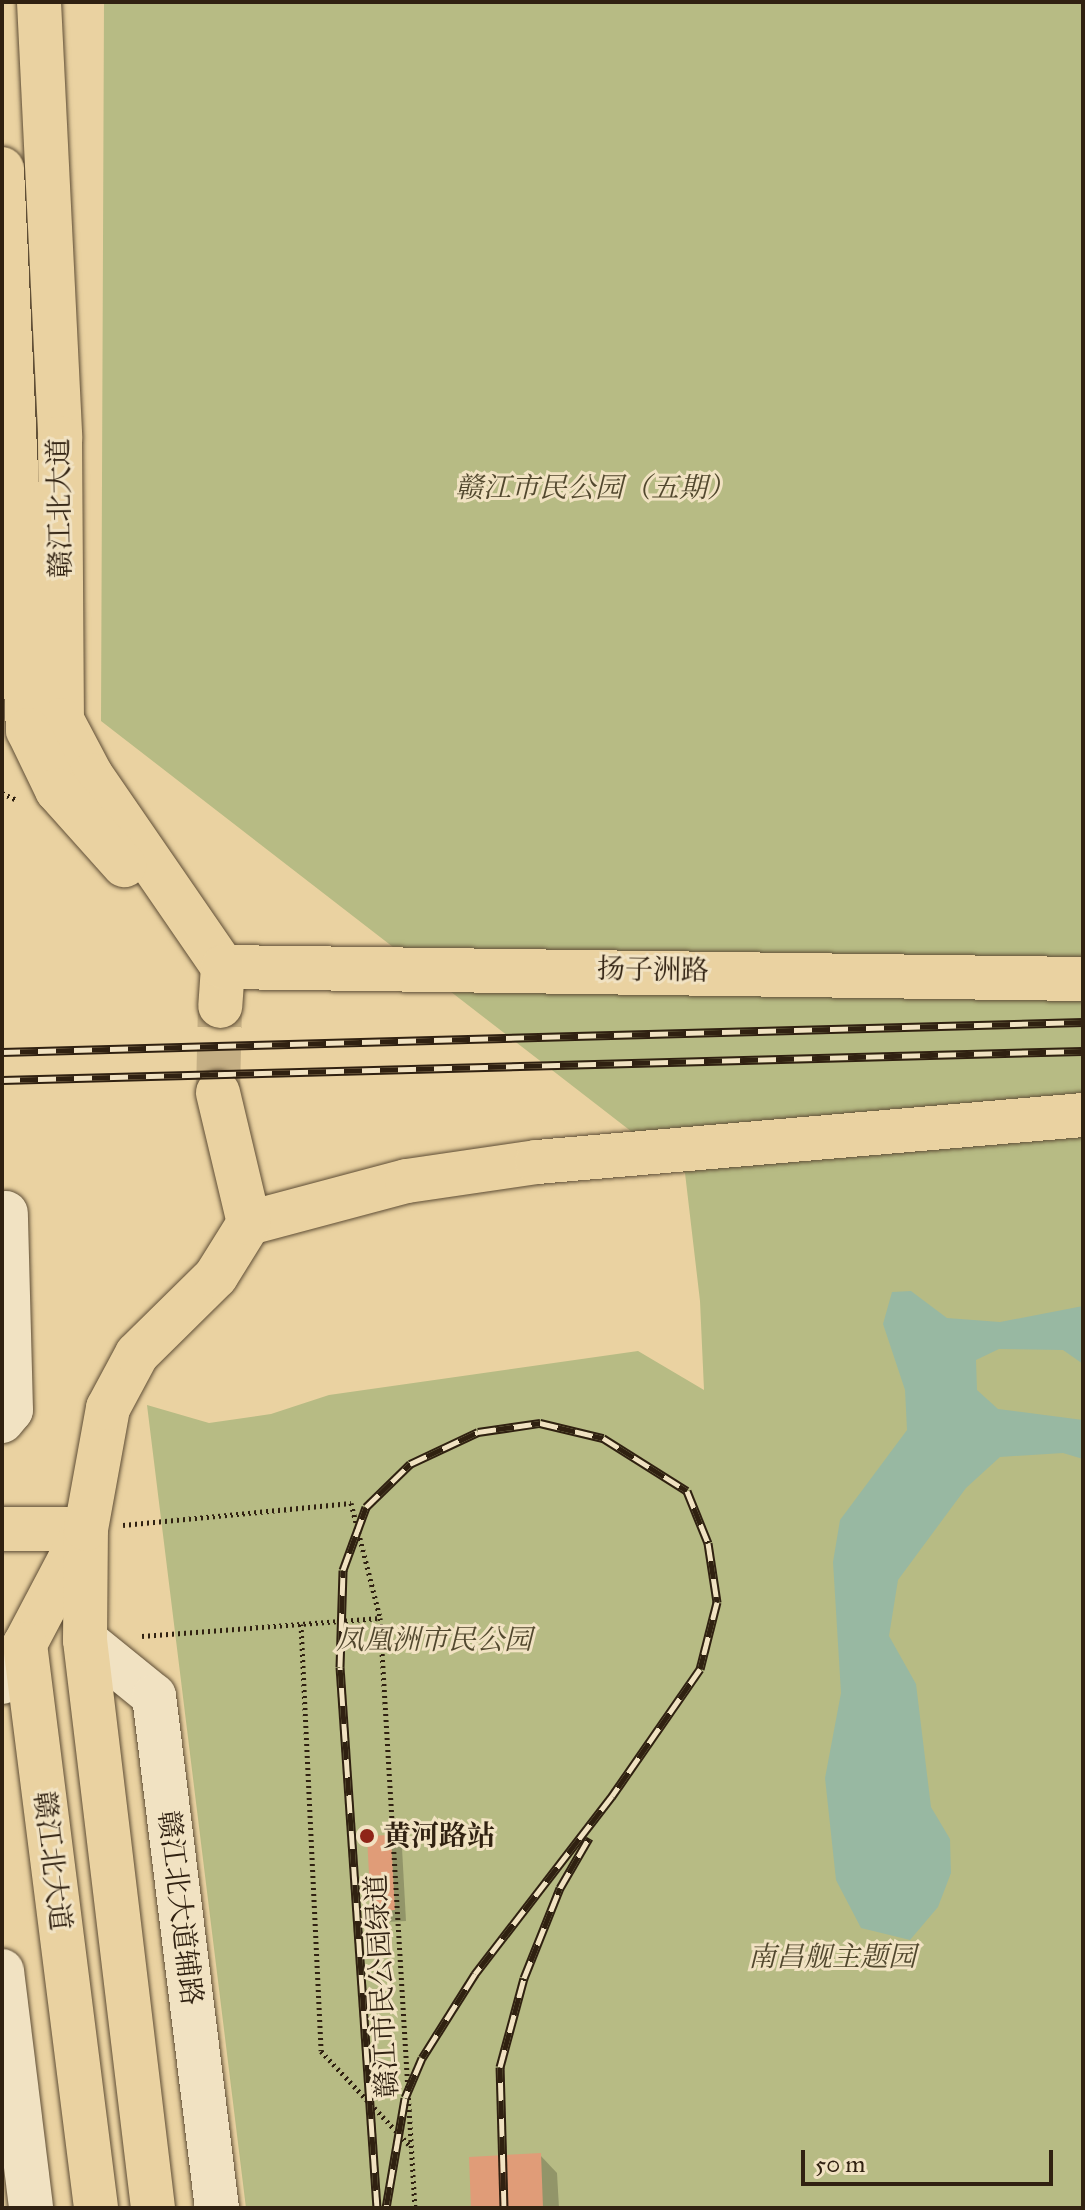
<!DOCTYPE html>
<meta charset="utf-8">
<style>
body{margin:0}
#map{position:relative;width:1085px;height:2210px;overflow:hidden;background:#ead2a1;font-family:"IM FELL Great Primer","Noto Serif SC",serif}
div>[style]{position:absolute}
.green>*{inset:0;background:#b7bb84}
.water>*{inset:0;background:#98b8a2}
.shadow>*{inset:0;background:#0003}
.building>*{inset:0;background:#e09c78}
.major-tunnel>*{height:44px;margin-top:-22px;transform-origin:0;background:repeating-linear-gradient(90deg,#c5af84 0 44px,transparent 0 66px)}
.path>*{height:5px;margin-top:-2.5px;transform-origin:0;background:repeating-linear-gradient(90deg,#302111 0 2px,transparent 0 6px)}
.roads{filter:drop-shadow(0 0 2px #5e4d35) drop-shadow(0 0 2px #5e4d35)}
.minor>*{height:44px;margin:-22px;padding:0 22px;transform-origin:22px;border-radius:22px;background:#f1e2c2}
.major>*{height:44px;margin:-22px;padding:0 22px;transform-origin:22px;border-radius:22px;background:#ead2a1}
.rail>*{height:9px;margin-top:-4.5px;transform-origin:0;background:repeating-linear-gradient(90deg,#f1e2c2 0 18px,#302111 0 36px);box-sizing:border-box;border-block:2px solid #302111}
.dots>*{width:22px;height:22px;translate:-50% -50%;box-sizing:border-box;border:4px solid #f1e2c2;border-radius:50%}
span{translate:-50% -50%;white-space:nowrap;text-align:center;line-height:1.15;-webkit-text-stroke:6px #f1e2c2;paint-order:stroke}
.park-label{font-size:28px;color:#52482e;font-style:italic}
.street-label{font-size:28px;color:#302111}
.poi-label{font-size:28px;color:#302111;font-weight:700}
.left{translate:0 -50%;text-align:left}
.frame{position:absolute;inset:0;border:4px solid #302111;pointer-events:none}
.scale{position:absolute;left:801px;top:2150px;width:252px;height:36px;box-sizing:border-box;border:4px solid #302111;border-top:0;padding-left:10px;font-size:24px;line-height:28px;white-space:nowrap;color:#302111;-webkit-text-stroke:6px #f1e2c2;paint-order:stroke}
</style>
<div id="map">
<div class="green">
<div style="clip-path:polygon(104px 2px,1083px 2px,1083px 2208px,246px 2208px,147px 1405px,209px 1423px,271px 1414px,329px 1395px,638px 1351px,704px 1390px,700px 1301px,685px 1173px,101px 721px)"></div>
</div>
<div class="water">
<div style="clip-path:polygon(911px 1291px,947px 1318px,1000px 1322px,1083px 1306px,1083px 1364px,1063px 1350px,999px 1349px,976px 1360px,977px 1390px,998px 1409px,1083px 1420px,1083px 1459px,1063px 1453px,1000px 1457px,966px 1488px,898px 1580px,889px 1636px,916px 1684px,931px 1807px,950px 1839px,951px 1873px,938px 1907px,910px 1940px,861px 1928px,836px 1880px,825px 1778px,841px 1693px,833px 1562px,840px 1520px,907px 1430px,905px 1390px,883px 1324px,892px 1292px)"></div>
</div>
<div class="shadow">
<div style="clip-path:polygon(390px 1837px,402px 1848px,406px 1921px,385px 1922px,373px 1911px)"></div>
<div style="clip-path:polygon(540px 2155px,557px 2173px,559px 2208px,473px 2208px)"></div>
</div>
<div class="building">
<div style="clip-path:polygon(391px 1835px,395px 1910px,371px 1912px,367px 1836px)"></div>
<div style="clip-path:polygon(541px 2153px,543px 2208px,471px 2208px,469px 2157px)"></div>
</div>
<div class="major-tunnel">
<div style="left:218px;top:1093px;width:87px;rotate:-88.7deg"></div>
</div>
<div class="path">
<div style="left:2px;top:793px;width:17px;rotate:25deg"></div>
<div style="left:123px;top:1525px;width:229px;rotate:-5.5deg"></div>
<div style="left:351px;top:1503px;width:119px;rotate:75.8deg"></div>
<div style="left:380px;top:1618px;width:591px;rotate:86.61deg"></div>
<div style="left:301px;top:1624px;width:427px;rotate:87.3deg"></div>
<div style="left:321px;top:2051px;width:132px;rotate:46.8deg"></div>
<div style="left:142px;top:1636px;width:239px;rotate:-4.3deg"></div>
</div>
<div class="roads">
<div class="minor">
<div style="left:2px;top:1421px;width:14px;rotate:-51deg"></div>
<div style="left:11px;top:1410px;width:197px;rotate:-91.5deg"></div>
<div style="left:85px;top:1640px;width:89px;rotate:39.1deg"></div>
<div style="left:154px;top:1696px;width:516px;rotate:82.99deg"></div>
<div style="left:2px;top:1682px;width:44px;rotate:-58.8deg"></div>
<div style="left:2px;top:1971px;width:239px;rotate:83deg"></div>
</div>
<div class="major">
<div style="left:39px;top:2px;width:437px;rotate:87.2deg"></div>
<div style="left:60px;top:438px;width:282px;rotate:89.6deg"></div>
<div style="left:62px;top:720px;width:62px;rotate:62.2deg"></div>
<div style="left:91px;top:775px;width:233px;rotate:55.5deg"></div>
<div style="left:223px;top:967px;width:39px;rotate:94deg"></div>
<div style="left:2px;top:169px;width:562px;rotate:87.35deg"></div>
<div style="left:28px;top:730px;width:67px;rotate:64.2deg"></div>
<div style="left:57px;top:790px;width:101px;rotate:48.2deg"></div>
<div style="left:223px;top:967px;width:860px;rotate:0.8deg"></div>
<div style="left:249px;top:1223px;width:163px;rotate:-14.9deg"></div>
<div style="left:407px;top:1181px;width:131px;rotate:-8.3deg"></div>
<div style="left:537px;top:1162px;width:548px;rotate:-4.92deg"></div>
<div style="left:2px;top:1529px;width:84px"></div>
<div style="left:83px;top:1534px;width:124px;rotate:117.8deg"></div>
<div style="left:25px;top:1644px;width:568px;rotate:82.82deg"></div>
<div style="left:153px;top:2208px;width:572px;rotate:-96.83deg"></div>
<div style="left:85px;top:1640px;width:111px;rotate:-89.5deg"></div>
<div style="left:86px;top:1529px;width:123px;rotate:-79.7deg"></div>
<div style="left:108px;top:1408px;width:61px;rotate:-61.8deg"></div>
<div style="left:137px;top:1354px;width:111px;rotate:-44.6deg"></div>
<div style="left:216px;top:1276px;width:62px;rotate:-58.1deg"></div>
<div style="left:249px;top:1223px;width:134px;rotate:-103.4deg"></div>
</div>
</div>
<div class="rail">
<div style="left:2px;top:1052px;width:1081px;rotate:-1.59deg"></div>
<div style="left:2px;top:1080px;width:1081px;rotate:-1.54deg"></div>
<div style="left:377px;top:2208px;width:542px;rotate:-93.91deg"></div>
<div style="left:340px;top:1667px;width:97px;rotate:-88.2deg"></div>
<div style="left:343px;top:1570px;width:67px;rotate:-69.9deg"></div>
<div style="left:366px;top:1507px;width:62px;rotate:-44.3deg"></div>
<div style="left:410px;top:1464px;width:75px;rotate:-25.2deg"></div>
<div style="left:478px;top:1432px;width:63px;rotate:-8.3deg"></div>
<div style="left:540px;top:1423px;width:65px;rotate:13.4deg"></div>
<div style="left:603px;top:1438px;width:99px;rotate:32.2deg"></div>
<div style="left:687px;top:1491px;width:56px;rotate:68deg"></div>
<div style="left:708px;top:1543px;width:60px;rotate:81.3deg"></div>
<div style="left:717px;top:1602px;width:69px;rotate:104.2deg"></div>
<div style="left:700px;top:1669px;width:155px;rotate:124.7deg"></div>
<div style="left:612px;top:1796px;width:225px;rotate:127.6deg"></div>
<div style="left:475px;top:1974px;width:99px;rotate:122.2deg"></div>
<div style="left:422px;top:2058px;width:43px;rotate:113deg"></div>
<div style="left:405px;top:2098px;width:112px;rotate:99.8deg"></div>
<div style="left:504px;top:2208px;width:141px;rotate:-91.6deg"></div>
<div style="left:500px;top:2067px;width:92px;rotate:-74.9deg"></div>
<div style="left:524px;top:1978px;width:97px;rotate:-68.2deg"></div>
<div style="left:560px;top:1888px;width:58px;rotate:-59.9deg"></div>
</div>
<div class="dots">
<div style="left:367px;top:1836px;background:#8f2418"></div>
</div>
<div class="park-label">
<span style="left:595px;top:488px">赣江市民公园（五期）</span>
<span style="left:434px;top:1640px">凤凰洲市民公园</span>
<span style="left:832px;top:1957px">南昌舰主题园</span>
</div>
<div class="street-label">
<span style="left:60px;top:508px;rotate:-91deg">赣江北大道</span>
<span style="left:653px;top:970px;rotate:1deg">扬子洲路</span>
<span style="left:52px;top:1861px;rotate:83deg">赣江北大道</span>
<span style="left:180px;top:1908px;rotate:83deg">赣江北大道辅路</span>
<span style="left:382px;top:1986px;rotate:-93deg">赣江市民公园绿道</span>
</div>
<div class="poi-label">
<span class="left" style="left:383px;top:1836px">黄河路站</span>
</div>
<div class="frame"></div>
<div class="scale">50 m</div>
</div>
